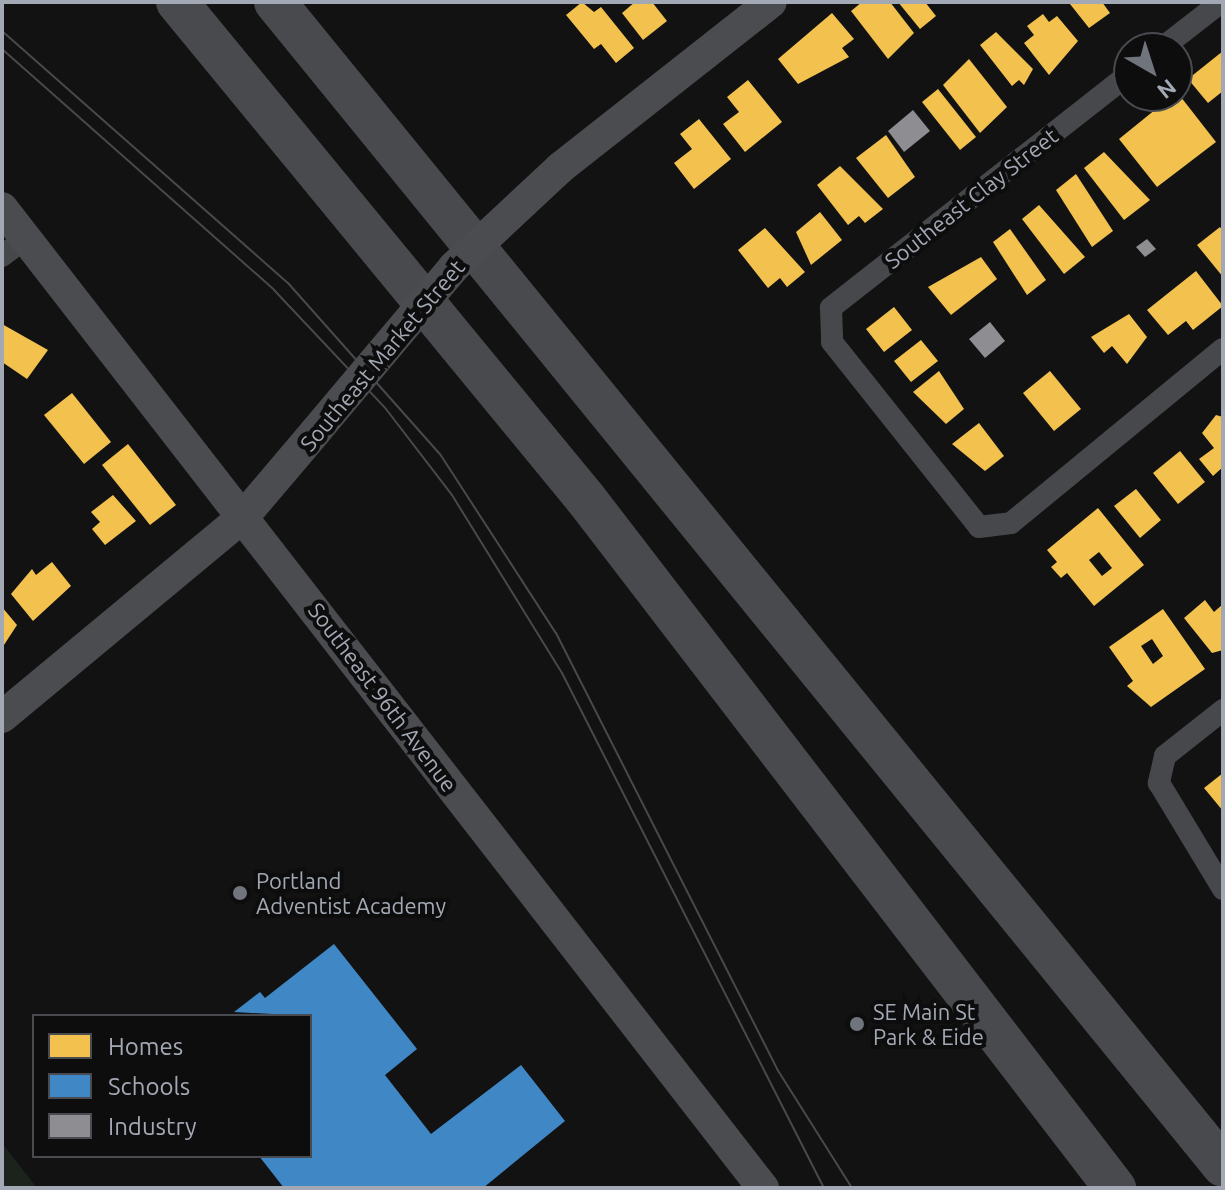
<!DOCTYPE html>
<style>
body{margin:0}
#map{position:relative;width:1225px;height:1190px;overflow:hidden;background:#121213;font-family:Ubuntu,sans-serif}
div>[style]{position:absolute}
.green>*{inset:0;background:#1c231d}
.homes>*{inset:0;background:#f2c14e}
.schools>*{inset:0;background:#3f88c5}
.industry>*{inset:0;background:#8d8d92}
.street>*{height:22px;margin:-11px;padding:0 11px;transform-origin:11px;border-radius:11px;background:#47484b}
.secondary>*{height:32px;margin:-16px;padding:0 16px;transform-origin:16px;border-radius:16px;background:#4b4c4f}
.highway>*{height:42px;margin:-21px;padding:0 21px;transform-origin:21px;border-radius:21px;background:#494a4d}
.tram>*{height:2px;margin:-1px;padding:0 1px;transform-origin:1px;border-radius:1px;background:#47494b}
.secondary-bridge>*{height:32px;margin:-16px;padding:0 16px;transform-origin:16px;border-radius:16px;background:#4b4c4f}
.dots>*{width:22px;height:22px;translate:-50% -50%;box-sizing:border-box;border:4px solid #0d0d0e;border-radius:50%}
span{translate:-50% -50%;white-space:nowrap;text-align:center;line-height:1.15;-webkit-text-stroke:8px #0d0d0e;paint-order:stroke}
.street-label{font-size:22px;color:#a3a9b4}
.poi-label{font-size:22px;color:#a3a9b4}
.left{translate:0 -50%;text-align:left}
.frame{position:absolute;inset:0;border:4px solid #a3a9b4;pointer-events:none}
.legend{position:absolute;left:32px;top:1014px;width:280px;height:144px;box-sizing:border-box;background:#0d0d0e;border:2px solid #494b50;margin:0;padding:10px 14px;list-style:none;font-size:24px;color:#a3a9b4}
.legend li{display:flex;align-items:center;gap:16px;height:40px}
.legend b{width:40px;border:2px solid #494b50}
.north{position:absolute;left:1113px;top:32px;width:80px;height:80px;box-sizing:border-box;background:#0d0d0e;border:2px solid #494b50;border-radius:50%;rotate:141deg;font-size:22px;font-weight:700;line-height:32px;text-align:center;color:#a3a9b4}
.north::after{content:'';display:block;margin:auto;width:28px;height:36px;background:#70747c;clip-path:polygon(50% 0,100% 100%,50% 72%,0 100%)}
</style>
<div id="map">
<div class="green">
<div style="clip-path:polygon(2px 1143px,37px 1188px,2px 1188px)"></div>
</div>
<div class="homes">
<div style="clip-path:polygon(582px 2px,594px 12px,601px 7px,634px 48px,616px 63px,601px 44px,594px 49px,566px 15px)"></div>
<div style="clip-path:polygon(635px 2px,652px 2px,667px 21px,643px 40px,622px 13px)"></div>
<div style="clip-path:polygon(862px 2px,890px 2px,914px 33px,888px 59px,851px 11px)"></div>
<div style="clip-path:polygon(898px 2px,925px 2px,936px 16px,920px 29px)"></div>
<div style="clip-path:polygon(1102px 2px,1110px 13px,1089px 28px,1070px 4px)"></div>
<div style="clip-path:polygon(832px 13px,854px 39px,842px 48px,849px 57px,798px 84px,778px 59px)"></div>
<div style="clip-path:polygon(1043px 14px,1049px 22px,1057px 16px,1078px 41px,1049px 75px,1024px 43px,1034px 35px,1027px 26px)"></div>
<div style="clip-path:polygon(996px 32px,1033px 69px,1024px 85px,1019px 80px,1012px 86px,980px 45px)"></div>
<div style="clip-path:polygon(1223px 51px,1223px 91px,1208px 103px,1188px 79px)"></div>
<div style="clip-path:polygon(969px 59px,1007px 107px,980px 133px,943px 85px)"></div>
<div style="clip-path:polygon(748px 80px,782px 122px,745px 152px,723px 124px,739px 112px,727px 97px)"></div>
<div style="clip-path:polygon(938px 89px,976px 137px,960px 150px,922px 102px)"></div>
<div style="clip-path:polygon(1177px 92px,1216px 142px,1157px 187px,1119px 139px)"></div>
<div style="clip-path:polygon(699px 119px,731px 159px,694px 189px,674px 163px,692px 149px,680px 134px)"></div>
<div style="clip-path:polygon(886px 135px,915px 177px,888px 198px,856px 158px)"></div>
<div style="clip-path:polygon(1104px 152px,1150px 200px,1124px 220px,1084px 168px)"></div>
<div style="clip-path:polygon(840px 166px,883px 209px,865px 223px,859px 216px,848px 225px,817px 185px)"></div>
<div style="clip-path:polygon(1076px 174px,1113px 231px,1092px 247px,1056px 190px)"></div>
<div style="clip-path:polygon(1039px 205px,1085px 257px,1064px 274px,1022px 219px)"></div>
<div style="clip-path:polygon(820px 212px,842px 240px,811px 265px,796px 232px)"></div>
<div style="clip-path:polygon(1220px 227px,1223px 231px,1223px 277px,1197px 245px)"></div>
<div style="clip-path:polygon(765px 228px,805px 272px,787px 287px,780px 278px,768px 288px,738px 250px)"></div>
<div style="clip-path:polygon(1010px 229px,1046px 280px,1027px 295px,993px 242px)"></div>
<div style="clip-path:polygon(981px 257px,997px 279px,951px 315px,928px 287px)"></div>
<div style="clip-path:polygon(1196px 271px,1223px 306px,1193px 330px,1186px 321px,1168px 335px,1147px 310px)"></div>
<div style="clip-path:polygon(894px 307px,912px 330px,884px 352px,866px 329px)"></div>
<div style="clip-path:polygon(1129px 314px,1147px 337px,1127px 364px,1112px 346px,1104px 353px,1091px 337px)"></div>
<div style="clip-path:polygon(2px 324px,48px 350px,27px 379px,2px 362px)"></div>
<div style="clip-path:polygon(921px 340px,938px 361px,911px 382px,894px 361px)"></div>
<div style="clip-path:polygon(939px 371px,964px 409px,946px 424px,913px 392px)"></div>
<div style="clip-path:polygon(1050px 371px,1081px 409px,1054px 431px,1023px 393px)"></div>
<div style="clip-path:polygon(72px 393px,111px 442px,84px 464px,44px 415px)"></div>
<div style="clip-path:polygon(1216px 415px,1223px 417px,1223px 467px,1213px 476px,1199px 459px,1214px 448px,1202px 433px)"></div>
<div style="clip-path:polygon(979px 423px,1004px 456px,985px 471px,952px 444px)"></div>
<div style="clip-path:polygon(128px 444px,176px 505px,150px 525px,102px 465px)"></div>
<div style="clip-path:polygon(1180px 451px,1205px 482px,1178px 504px,1153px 473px)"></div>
<div style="clip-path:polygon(1136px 489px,1161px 520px,1140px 538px,1114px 506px)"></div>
<div style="clip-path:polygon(113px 495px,136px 521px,105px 545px,92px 529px,100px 522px,91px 512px)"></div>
<div style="clip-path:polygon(evenodd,1098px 508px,1144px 565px,1094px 606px,1067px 573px,1061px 578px,1051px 567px,1057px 562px,1047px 550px,1098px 508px,1099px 552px,1112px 568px,1102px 576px,1089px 560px,1099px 552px)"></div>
<div style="clip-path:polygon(52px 562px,71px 586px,33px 621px,11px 594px,32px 569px,36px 575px)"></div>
<div style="clip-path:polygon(1205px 600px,1214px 612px,1223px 604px,1223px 650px,1212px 653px,1184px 618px)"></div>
<div style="clip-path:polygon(2px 607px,17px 625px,2px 648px)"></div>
<div style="clip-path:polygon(evenodd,1163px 609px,1205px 669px,1151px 707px,1127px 686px,1133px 681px,1109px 647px,1163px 609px,1152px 639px,1163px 656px,1153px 664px,1141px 646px,1152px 639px)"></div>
<div style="clip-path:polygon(1223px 773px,1223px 811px,1204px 788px)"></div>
</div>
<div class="schools">
<div style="clip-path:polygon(334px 944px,417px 1049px,385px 1075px,431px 1134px,521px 1065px,565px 1121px,483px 1188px,284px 1188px,259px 1156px,310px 1156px,310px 1016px,234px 1012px,260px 992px,265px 998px)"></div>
</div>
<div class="industry">
<div style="clip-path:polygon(913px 110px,930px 131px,904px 152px,888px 131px)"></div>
<div style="clip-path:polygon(1147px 239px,1156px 249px,1145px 257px,1136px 247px)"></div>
<div style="clip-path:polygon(990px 322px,1005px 341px,985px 358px,969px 339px)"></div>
</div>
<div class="street">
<div style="left:1162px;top:48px;width:75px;rotate:-37.9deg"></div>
<div style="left:1129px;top:74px;width:379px;rotate:141.9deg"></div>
<div style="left:831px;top:308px;width:34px;rotate:88deg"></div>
<div style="left:832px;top:342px;width:236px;rotate:51.5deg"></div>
<div style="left:979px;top:527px;width:32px;rotate:-7deg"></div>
<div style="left:1011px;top:523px;width:274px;rotate:-39.4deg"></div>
<div style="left:2px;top:256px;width:30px;rotate:-37deg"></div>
<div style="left:1223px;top:710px;width:74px;rotate:141.6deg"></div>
<div style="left:1165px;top:756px;width:28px;rotate:103deg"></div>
<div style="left:1159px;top:783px;width:124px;rotate:58.9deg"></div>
</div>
<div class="secondary">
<div style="left:560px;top:168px;width:268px;rotate:-38.2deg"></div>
<div style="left:2px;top:208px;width:1241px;rotate:52.17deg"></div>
<div style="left:2px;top:717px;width:315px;rotate:-39.7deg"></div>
<div style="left:244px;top:516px;width:111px;rotate:-49.7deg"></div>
</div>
<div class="highway">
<div style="left:177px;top:2px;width:644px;rotate:50.55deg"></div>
<div style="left:586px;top:499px;width:869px;rotate:52.48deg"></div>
<div style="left:275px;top:2px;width:1501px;rotate:50.84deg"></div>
</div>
<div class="tram">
<div style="left:2px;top:31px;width:381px;rotate:41.4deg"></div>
<div style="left:288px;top:283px;width:229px;rotate:48.4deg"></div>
<div style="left:440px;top:454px;width:213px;rotate:57.1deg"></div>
<div style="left:556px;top:633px;width:489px;rotate:63.1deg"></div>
<div style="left:777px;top:1069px;width:141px;rotate:57.8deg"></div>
<div style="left:2px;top:49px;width:363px;rotate:41.5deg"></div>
<div style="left:274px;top:290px;width:163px;rotate:46.7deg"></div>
<div style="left:386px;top:409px;width:108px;rotate:52.5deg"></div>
<div style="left:452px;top:495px;width:209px;rotate:58.3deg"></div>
<div style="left:562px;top:673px;width:578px;rotate:63.04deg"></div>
</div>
<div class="secondary-bridge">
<div style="left:316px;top:431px;width:214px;rotate:-49.9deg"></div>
<div style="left:454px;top:267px;width:145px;rotate:-43deg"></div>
</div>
<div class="dots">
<div style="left:240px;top:893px;background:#70747c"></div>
<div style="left:857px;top:1024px;background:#70747c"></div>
</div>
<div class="street-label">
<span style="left:971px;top:198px;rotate:-38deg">Southeast Clay Street</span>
<span style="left:382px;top:355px;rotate:-50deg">Southeast Market Street</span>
<span style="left:383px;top:697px;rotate:53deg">Southeast 96th Avenue</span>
</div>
<div class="poi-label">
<span class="left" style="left:256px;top:893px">Portland<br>Adventist Academy</span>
<span class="left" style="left:873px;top:1024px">SE Main St<br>Park &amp; Eide</span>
</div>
<div class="frame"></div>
<ul class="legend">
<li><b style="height:22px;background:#f2c14e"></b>Homes</li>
<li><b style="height:22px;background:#3f88c5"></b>Schools</li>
<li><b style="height:22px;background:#8d8d92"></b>Industry</li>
</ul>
<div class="north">N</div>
</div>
